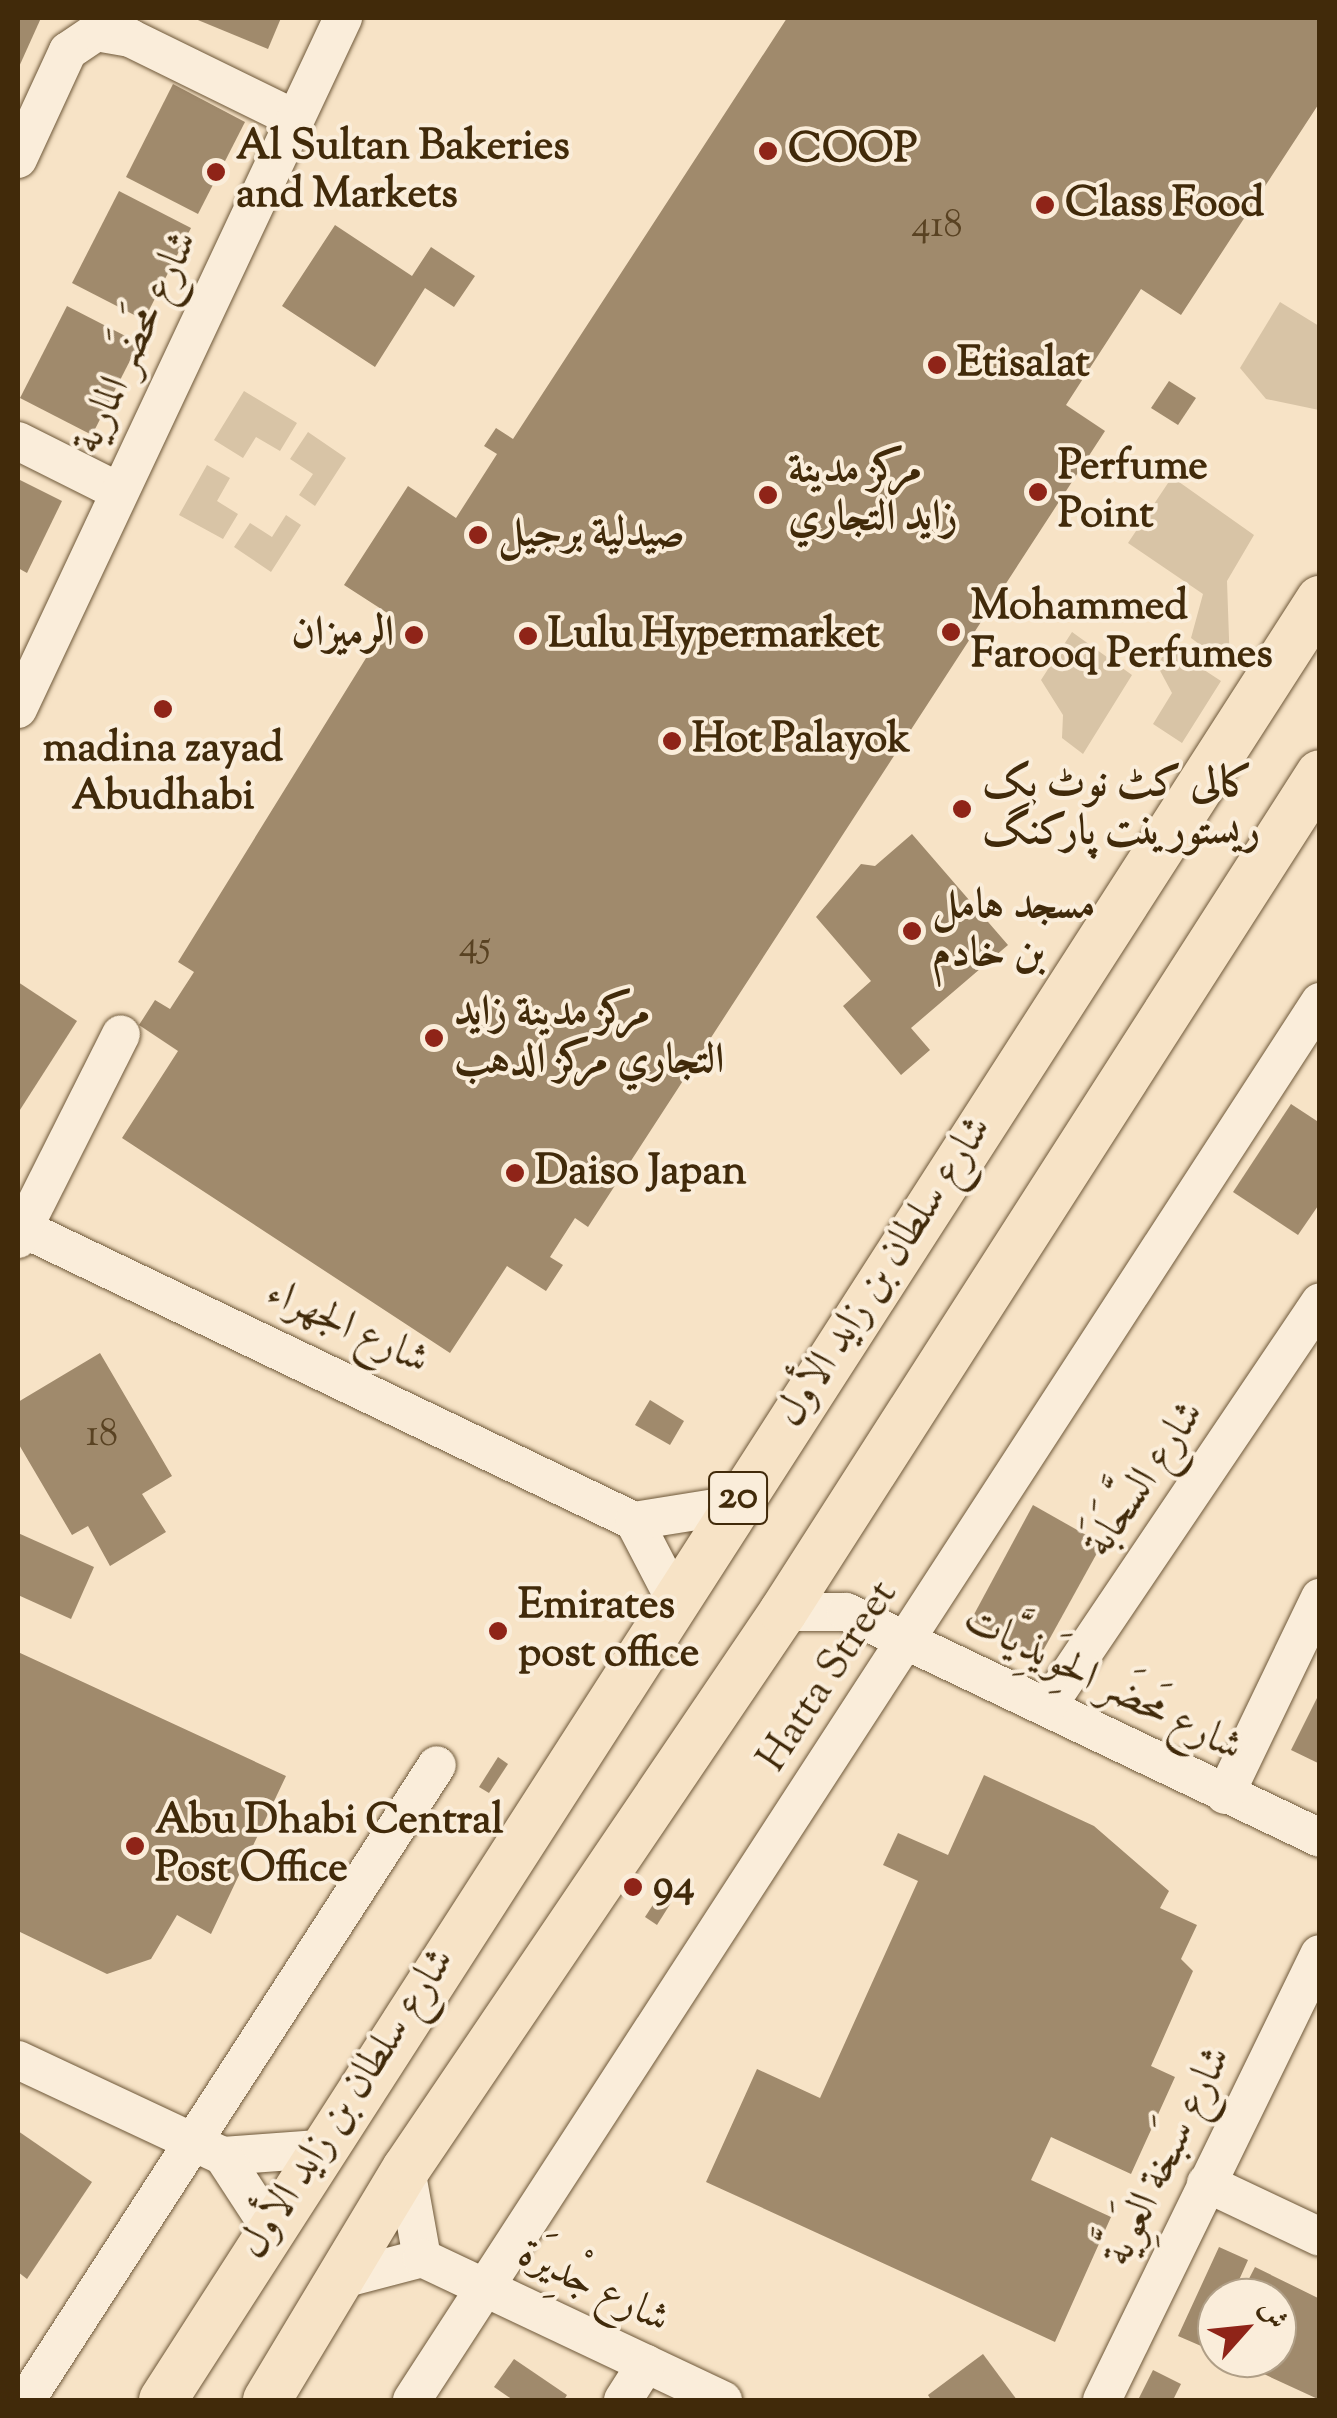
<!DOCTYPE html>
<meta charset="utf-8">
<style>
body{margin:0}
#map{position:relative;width:1337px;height:2418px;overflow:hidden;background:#f7e3c6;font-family:"Sorts Mill Goudy",Amiri,serif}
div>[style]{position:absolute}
.green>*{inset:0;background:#d8c4a6}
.building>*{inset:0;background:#a08a6c}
.roads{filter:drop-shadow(0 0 2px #6e5839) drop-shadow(0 0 2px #6e5839)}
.minor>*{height:38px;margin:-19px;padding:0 19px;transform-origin:19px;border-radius:19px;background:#faedda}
.major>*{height:48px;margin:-24px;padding:0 24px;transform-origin:24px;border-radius:24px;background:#f7e3c6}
.dots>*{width:28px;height:28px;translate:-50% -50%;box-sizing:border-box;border:5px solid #faedda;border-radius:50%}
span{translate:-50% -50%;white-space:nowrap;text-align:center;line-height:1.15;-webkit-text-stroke:8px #faedda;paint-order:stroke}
.number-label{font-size:38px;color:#594222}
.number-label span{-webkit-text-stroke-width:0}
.shield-label span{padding:2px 8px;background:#faedda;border:2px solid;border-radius:8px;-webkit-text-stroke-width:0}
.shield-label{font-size:40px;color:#412a0a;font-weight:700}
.poi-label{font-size:42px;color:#412a0a;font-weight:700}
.left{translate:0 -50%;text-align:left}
.right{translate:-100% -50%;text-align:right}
.street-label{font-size:42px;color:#412a0a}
.frame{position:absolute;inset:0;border:20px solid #412a0a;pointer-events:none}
.north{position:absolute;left:1197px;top:2278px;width:100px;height:100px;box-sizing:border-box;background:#faedda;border:2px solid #b09f87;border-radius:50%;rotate:63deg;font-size:28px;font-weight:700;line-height:40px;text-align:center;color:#412a0a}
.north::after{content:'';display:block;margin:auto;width:35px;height:45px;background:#8f2418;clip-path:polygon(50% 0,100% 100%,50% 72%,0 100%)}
</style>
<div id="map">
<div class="green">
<div style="clip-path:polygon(1280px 302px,1319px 326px,1319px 410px,1266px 399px,1240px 368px)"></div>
<div style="clip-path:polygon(244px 391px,297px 423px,280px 451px,256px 437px,243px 458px,214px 440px)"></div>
<div style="clip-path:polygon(308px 432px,346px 458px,315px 506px,299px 495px,313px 474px,290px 459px)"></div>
<div style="clip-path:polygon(207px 465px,230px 478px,217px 501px,238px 514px,223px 539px,179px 515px)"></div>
<div style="clip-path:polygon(1172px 477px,1254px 535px,1227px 581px,1230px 667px,1191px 638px,1203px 594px,1128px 543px)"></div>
<div style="clip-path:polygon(286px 515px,301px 525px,271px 572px,234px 547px,250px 523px,272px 537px)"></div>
<div style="clip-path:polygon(1072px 632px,1132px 675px,1083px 754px,1062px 738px,1063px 715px,1041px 680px)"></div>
<div style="clip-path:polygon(1169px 647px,1221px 681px,1182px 743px,1153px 724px,1172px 693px,1157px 665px)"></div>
</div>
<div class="building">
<div style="clip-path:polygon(18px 18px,41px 18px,18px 69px)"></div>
<div style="clip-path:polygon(193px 18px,281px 18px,268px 49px)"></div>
<div style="clip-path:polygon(787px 18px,1320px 18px,1320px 102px,1181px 315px,1141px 289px,1066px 405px,1105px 431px,588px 1227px,575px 1218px,550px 1257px,563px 1265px,546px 1291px,507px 1266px,450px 1353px,122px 1138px,178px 1051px,139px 1025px,155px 1000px,170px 1009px,194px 972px,178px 962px,392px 616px,344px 585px,408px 486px,456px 518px,497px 454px,484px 446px,496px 428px,513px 439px)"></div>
<div style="clip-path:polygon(173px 84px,245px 122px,198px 214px,126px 177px)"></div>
<div style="clip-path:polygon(119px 191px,191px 228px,144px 320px,72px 283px)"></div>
<div style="clip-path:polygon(335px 225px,412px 276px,431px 247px,475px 276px,454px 307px,425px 288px,375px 367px,282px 306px)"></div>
<div style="clip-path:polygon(67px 306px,139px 343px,92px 435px,20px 398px)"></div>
<div style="clip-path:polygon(1169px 381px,1196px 398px,1178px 425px,1151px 408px)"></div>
<div style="clip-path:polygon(18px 479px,62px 501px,27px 573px,18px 568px)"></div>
<div style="clip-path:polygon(912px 834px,1008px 945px,911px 1028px,930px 1050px,901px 1075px,843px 1006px,871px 981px,816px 917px,861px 864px,875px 866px)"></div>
<div style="clip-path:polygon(18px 982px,77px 1021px,18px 1113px)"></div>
<div style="clip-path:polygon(1291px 1104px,1320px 1123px,1320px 1203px,1298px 1235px,1233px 1192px)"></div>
<div style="clip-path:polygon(100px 1353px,172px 1476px,142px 1494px,166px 1532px,110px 1566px,88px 1526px,72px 1535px,18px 1443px,18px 1402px)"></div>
<div style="clip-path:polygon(650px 1400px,684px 1421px,670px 1445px,635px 1425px)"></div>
<div style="clip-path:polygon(1033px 1505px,1102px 1544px,1039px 1658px,971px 1620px)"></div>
<div style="clip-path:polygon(18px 1533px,94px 1567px,71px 1619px,18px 1595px)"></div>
<div style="clip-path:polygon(18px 1652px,286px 1776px,211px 1934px,177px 1915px,151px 1959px,107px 1974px,18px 1931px)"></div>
<div style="clip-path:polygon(1320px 1692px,1320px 1764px,1291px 1750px)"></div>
<div style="clip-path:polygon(498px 1757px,508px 1764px,489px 1793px,479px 1787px)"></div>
<div style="clip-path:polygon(984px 1775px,1094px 1826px,1169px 1891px,1160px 1908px,1197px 1925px,1181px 1959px,1193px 1971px,1151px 2066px,1175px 2077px,1131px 2174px,1051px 2137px,1031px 2180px,1111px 2217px,1055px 2342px,706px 2182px,757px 2069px,820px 2098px,918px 1881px,883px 1865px,898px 1833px,948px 1855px)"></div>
<div style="clip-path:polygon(662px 1891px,674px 1898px,657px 1925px,645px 1917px)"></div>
<div style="clip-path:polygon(18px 2131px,92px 2182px,27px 2279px,18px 2272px)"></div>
<div style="clip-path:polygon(1219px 2247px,1248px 2260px,1231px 2298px,1217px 2298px,1208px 2349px,1178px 2336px)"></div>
<div style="clip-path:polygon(1255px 2267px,1320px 2299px,1320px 2400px,1229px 2358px,1277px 2358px,1277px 2298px,1239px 2298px)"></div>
<div style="clip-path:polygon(983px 2354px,1017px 2400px,931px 2400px,928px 2395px)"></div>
<div style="clip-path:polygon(514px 2359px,567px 2395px,564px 2400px,513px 2400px,494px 2387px)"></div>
<div style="clip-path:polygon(1153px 2370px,1181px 2384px,1173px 2400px,1138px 2400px)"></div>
</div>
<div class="roads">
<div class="minor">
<div style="left:18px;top:159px;width:119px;rotate:-65.2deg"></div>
<div style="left:68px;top:51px;width:34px;rotate:-34deg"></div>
<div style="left:96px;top:32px;width:35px;rotate:10deg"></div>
<div style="left:130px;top:38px;width:182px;rotate:26.1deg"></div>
<div style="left:18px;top:441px;width:112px;rotate:26.6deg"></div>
<div style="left:18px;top:709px;width:764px;rotate:-64.81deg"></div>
<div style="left:18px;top:1226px;width:683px;rotate:25.59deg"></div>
<div style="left:634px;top:1521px;width:87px;rotate:62.5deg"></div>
<div style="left:18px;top:1239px;width:229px;rotate:-63.3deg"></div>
<div style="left:634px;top:1521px;width:101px;rotate:-9.1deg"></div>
<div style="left:783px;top:1612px;width:63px"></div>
<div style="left:846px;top:1612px;width:525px;rotate:25.49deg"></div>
<div style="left:1047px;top:1707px;width:488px;rotate:-56deg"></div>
<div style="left:1225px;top:1795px;width:219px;rotate:-64.3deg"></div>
<div style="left:18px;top:2060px;width:226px;rotate:25.1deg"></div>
<div style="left:223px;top:2156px;width:96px;rotate:-4.2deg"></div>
<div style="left:223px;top:2156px;width:82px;rotate:56.9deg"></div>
<div style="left:406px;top:2169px;width:90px;rotate:79.8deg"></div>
<div style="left:1206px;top:2183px;width:126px;rotate:25.3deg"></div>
<div style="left:339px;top:2280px;width:86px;rotate:-14.8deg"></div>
<div style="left:422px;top:2258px;width:333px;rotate:25.3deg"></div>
<div style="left:26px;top:2400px;width:756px;rotate:-57.09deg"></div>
<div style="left:412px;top:2400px;width:1667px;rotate:-57deg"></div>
<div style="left:623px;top:2400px;width:43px;rotate:-57.4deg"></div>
<div style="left:1102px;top:2400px;width:496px;rotate:-64deg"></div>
</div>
<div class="major">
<div style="left:163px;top:2400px;width:2140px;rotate:-57.27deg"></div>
<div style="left:267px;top:2400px;width:270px;rotate:-59deg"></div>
<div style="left:406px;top:2169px;width:673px;rotate:-55.91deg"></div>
<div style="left:783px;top:1612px;width:995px;rotate:-57.35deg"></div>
</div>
</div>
<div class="dots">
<div style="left:768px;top:151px;background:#8f2418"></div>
<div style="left:216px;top:172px;background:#8f2418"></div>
<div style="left:1045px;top:205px;background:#8f2418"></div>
<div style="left:937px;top:365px;background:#8f2418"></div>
<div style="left:1038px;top:492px;background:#8f2418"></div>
<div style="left:768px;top:495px;background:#8f2418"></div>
<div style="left:478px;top:535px;background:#8f2418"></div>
<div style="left:951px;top:632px;background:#8f2418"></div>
<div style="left:414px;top:635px;background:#8f2418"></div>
<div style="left:528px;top:636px;background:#8f2418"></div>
<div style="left:163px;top:709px;background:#8f2418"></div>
<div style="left:672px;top:741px;background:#8f2418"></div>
<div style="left:962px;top:809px;background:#8f2418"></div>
<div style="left:912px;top:931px;background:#8f2418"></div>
<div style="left:434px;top:1038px;background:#8f2418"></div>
<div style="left:515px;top:1173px;background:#8f2418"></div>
<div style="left:498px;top:1631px;background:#8f2418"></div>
<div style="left:135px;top:1846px;background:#8f2418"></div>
<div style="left:633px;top:1887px;background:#8f2418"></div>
</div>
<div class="number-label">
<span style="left:937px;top:228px">418</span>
<span style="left:475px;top:948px">45</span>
<span style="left:102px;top:1437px">18</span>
</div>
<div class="shield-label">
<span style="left:738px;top:1498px">20</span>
</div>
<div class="poi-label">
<span class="left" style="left:236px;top:172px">Al Sultan Bakeries<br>and Markets</span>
<span class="left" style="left:788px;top:151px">COOP</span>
<span class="left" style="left:1065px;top:205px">Class Food</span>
<span class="left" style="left:957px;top:365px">Etisalat</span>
<span class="left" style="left:1058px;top:492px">Perfume<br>Point</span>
<span class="left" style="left:788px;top:495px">مركز مدينة<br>زايد التجاري</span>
<span class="left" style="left:498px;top:535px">صيدلية برجيل</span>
<span class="left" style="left:971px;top:632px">Mohammed<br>Farooq Perfumes</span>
<span class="right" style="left:394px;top:635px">الرميزان</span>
<span class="left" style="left:548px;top:636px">Lulu Hypermarket</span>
<span class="left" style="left:692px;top:741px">Hot Palayok</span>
<span style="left:163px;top:774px">madina zayad<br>Abudhabi</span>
<span class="left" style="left:982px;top:809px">کالی کٹ نوٹ بک<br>ریستورینت پارکنگ</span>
<span class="left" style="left:932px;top:931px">مسجد هامل<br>بن خادم</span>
<span class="left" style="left:454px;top:1038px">مركز مدينة زايد<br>التجاري مركز الدهب</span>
<span class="left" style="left:535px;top:1173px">Daiso Japan</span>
<span class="left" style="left:518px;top:1631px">Emirates<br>post office</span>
<span class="left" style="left:155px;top:1846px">Abu Dhabi Central<br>Post Office</span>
<span class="left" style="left:653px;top:1887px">94</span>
</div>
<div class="street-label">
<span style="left:137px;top:343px;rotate:-65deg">شارع مَحضَر المارية</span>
<span style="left:885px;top:1272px;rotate:-57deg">شارع سلطان بن زايد الأول</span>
<span style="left:347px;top:1328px;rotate:25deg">شارع الجهراء</span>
<span style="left:1146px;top:1480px;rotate:-56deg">شارع السَّحَابَة</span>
<span style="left:829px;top:1677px;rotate:-57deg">Hatta Street</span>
<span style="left:1102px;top:1685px;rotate:26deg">شارع مَحضَر الحِوَيذِيَّات</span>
<span style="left:348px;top:2104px;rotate:-57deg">شارع سلطان بن زايد الأول</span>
<span style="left:1169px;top:2157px;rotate:-64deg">شارع سَبخة العَوِيَّة</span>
<span style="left:593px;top:2288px;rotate:26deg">شارع جْدِيرَة</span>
</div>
<div class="frame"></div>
<div class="north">ش</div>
</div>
